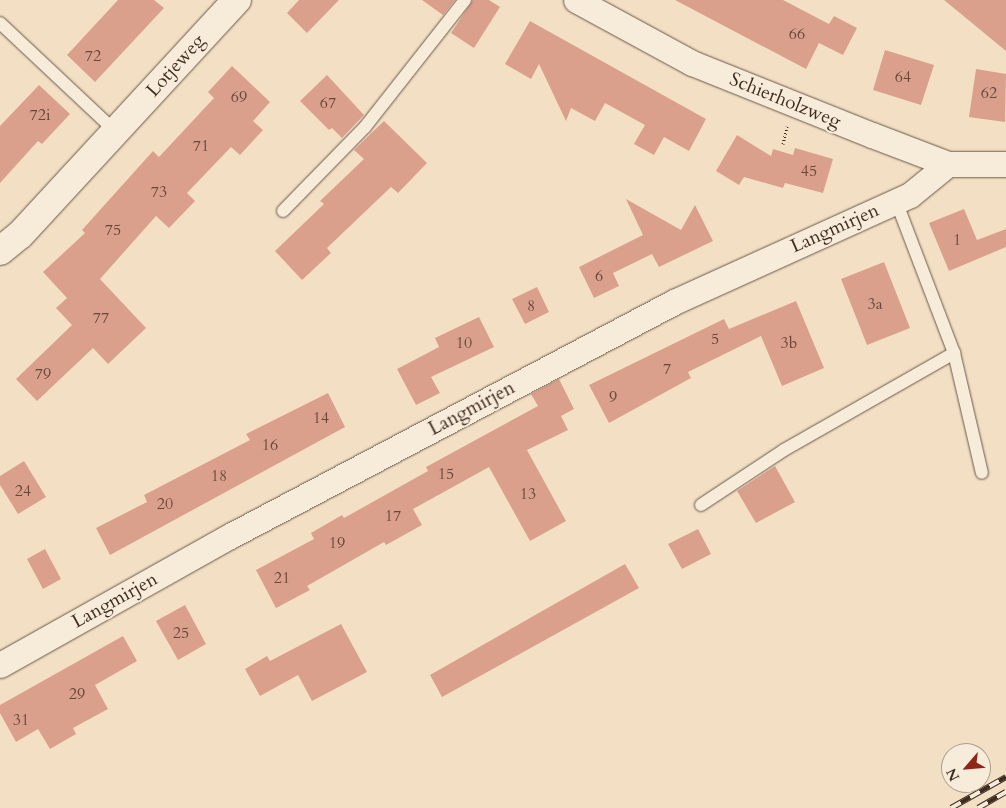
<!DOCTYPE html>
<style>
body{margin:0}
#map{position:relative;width:1006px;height:808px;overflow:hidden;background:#f3e0c4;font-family:Cardo,serif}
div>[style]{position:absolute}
.building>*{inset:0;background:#dba08c}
.path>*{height:3px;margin-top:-1.5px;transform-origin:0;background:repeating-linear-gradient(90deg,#3e2b21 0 1px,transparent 0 3.5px)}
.roads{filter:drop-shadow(0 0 1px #6b584a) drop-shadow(0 0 1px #6b584a)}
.lane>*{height:12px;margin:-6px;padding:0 6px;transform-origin:6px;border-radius:6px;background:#f7ebd9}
.street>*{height:25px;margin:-12.5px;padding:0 12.5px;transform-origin:12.5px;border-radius:12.5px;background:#f7ebd9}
.secondary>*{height:28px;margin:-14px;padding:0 14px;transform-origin:14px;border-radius:14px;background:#f7ebd9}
.rail>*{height:5.5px;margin-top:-2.75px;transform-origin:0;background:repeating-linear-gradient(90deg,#f7ebd9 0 11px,#3e2b21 0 22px);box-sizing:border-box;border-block:1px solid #3e2b21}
span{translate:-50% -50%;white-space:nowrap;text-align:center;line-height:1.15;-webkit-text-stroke:4px #f7ebd9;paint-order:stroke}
.number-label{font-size:16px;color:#65483c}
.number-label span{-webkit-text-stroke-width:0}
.street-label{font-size:19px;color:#3e2b21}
.north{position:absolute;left:941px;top:743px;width:50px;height:50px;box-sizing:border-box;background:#f7ebd9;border:1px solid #ad9e8f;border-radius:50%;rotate:243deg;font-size:14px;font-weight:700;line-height:20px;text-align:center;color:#3e2b21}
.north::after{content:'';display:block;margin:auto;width:18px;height:22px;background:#8f2418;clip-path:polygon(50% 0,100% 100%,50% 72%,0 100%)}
</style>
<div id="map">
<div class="building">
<div style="clip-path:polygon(118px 0,154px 0,164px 8px,95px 82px,67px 55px)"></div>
<div style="clip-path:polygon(299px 0,339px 0,307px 33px,287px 13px)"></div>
<div style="clip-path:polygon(422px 0,455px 0,443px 15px)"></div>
<div style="clip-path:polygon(473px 0,489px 0,500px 7px,474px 48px,451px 33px)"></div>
<div style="clip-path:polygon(675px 0,783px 0,829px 24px,834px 16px,857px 28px,843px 55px,819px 43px,806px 69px)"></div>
<div style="clip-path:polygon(944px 0,1006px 0,1006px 51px,972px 23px)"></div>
<div style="clip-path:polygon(530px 21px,706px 119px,689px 151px,664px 137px,654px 155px,634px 144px,645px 125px,605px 103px,595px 121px,571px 108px,566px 121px,539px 64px,531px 79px,505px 64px)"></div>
<div style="clip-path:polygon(885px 50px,934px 65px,921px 105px,873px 90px)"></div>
<div style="clip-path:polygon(232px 66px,270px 102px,253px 121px,263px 130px,240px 155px,231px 147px,187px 193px,195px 201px,169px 228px,156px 216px,100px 279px,146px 328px,108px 364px,93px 348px,37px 401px,16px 379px,72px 325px,56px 308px,67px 298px,43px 272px,85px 233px,82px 230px,153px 151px,159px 157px,214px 98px,208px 92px)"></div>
<div style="clip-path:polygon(976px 69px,1006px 74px,1005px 122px,969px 117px)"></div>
<div style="clip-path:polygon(327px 75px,364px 115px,342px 138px,332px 128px,329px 130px,300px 101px)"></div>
<div style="clip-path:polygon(39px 85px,70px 114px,42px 144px,38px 141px,0 183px,0 126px)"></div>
<div style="clip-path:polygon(384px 121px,427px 163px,398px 193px,391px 187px,327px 248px,331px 253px,302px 280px,275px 251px,324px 204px,320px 201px,364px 159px,354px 150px)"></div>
<div style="clip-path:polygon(737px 135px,771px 156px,773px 149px,793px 155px,795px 148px,833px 159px,823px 193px,785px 183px,783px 188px,744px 177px,739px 185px,716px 171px)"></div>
<div style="clip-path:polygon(626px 199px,681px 230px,695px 205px,713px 241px,659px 267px,652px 254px,613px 273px,619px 286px,594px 298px,579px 267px,643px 235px)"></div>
<div style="clip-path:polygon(964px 209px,977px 240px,1006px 229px,1006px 247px,949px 271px,929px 223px)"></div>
<div style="clip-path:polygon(884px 262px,910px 328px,867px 345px,841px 279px)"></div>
<div style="clip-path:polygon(537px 287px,549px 312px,525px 324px,512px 299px)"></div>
<div style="clip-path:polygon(796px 301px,824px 368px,782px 386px,761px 336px,688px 372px,691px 378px,609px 423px,589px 385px,724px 319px,729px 329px)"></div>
<div style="clip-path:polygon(479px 317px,494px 347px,431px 377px,440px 393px,416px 405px,397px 369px,439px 347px,435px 338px)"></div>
<div style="clip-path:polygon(559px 379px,574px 409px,561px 416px,568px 430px,527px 450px,566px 521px,530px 541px,489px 467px,413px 509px,422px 525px,386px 545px,384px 542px,307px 586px,310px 590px,276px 608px,256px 570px,314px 539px,311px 533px,342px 515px,344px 518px,428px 471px,426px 467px,538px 406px,531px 394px)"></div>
<div style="clip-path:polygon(328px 393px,345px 427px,110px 555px,96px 528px,147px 502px,144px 495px,250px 440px,246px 434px)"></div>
<div style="clip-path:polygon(24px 461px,46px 497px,18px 514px,0 485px,0 476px)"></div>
<div style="clip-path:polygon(775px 466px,795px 502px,756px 523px,737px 491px)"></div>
<div style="clip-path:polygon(698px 529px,711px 554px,682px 569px,668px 544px)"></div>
<div style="clip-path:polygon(45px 549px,61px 579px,43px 589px,27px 559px)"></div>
<div style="clip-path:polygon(625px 564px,639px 588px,442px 697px,430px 675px)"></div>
<div style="clip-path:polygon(185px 605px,206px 644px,178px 660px,156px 621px)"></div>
<div style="clip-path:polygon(341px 624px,367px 672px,312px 701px,298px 675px,260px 696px,245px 669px,267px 656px,270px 661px)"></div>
<div style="clip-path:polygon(123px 636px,137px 661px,95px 685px,108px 709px,73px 728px,76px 734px,50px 749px,38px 729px,16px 742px,0 713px,0 705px)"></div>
</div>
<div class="path">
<div style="left:783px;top:144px;width:18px;rotate:-77deg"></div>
</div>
<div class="roads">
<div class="lane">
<div style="left:0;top:23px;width:159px;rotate:43.2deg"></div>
<div style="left:896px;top:201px;width:163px;rotate:69.1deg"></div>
<div style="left:954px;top:353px;width:123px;rotate:76.9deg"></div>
<div style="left:283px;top:211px;width:117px;rotate:-45.7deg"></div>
<div style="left:365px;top:127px;width:162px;rotate:-51.8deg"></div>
<div style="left:701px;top:505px;width:100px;rotate:-33.5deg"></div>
<div style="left:784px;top:450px;width:196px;rotate:-29.7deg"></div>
</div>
<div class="street">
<div style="left:576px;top:0;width:132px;rotate:28.5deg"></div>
<div style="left:692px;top:63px;width:194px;rotate:21.8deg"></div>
<div style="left:872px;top:135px;width:81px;rotate:20.9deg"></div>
<div style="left:948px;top:164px;width:58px"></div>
<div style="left:0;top:665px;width:264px;rotate:-29.3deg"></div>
<div style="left:230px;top:536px;width:502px;rotate:-27.79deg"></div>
<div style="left:674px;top:302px;width:259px;rotate:-24.4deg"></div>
<div style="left:910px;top:195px;width:49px;rotate:-39.2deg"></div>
</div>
<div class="secondary">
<div style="left:0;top:251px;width:26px;rotate:-39deg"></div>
<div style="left:20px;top:235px;width:320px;rotate:-47.3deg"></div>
</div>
</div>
<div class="rail">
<div style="left:951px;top:808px;width:63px;rotate:-29.4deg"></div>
<div style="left:978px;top:808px;width:32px;rotate:-30deg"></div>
</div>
<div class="number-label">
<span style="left:797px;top:34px">66</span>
<span style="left:93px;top:56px">72</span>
<span style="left:903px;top:77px">64</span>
<span style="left:989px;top:93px">62</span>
<span style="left:239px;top:97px">69</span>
<span style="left:328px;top:103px">67</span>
<span style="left:40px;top:115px">72i</span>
<span style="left:201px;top:146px">71</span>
<span style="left:809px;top:171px">45</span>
<span style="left:159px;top:192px">73</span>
<span style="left:113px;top:230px">75</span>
<span style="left:957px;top:240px">1</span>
<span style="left:599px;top:276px">6</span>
<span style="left:875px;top:304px">3a</span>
<span style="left:531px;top:306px">8</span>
<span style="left:101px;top:318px">77</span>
<span style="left:715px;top:339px">5</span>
<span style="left:464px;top:343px">10</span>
<span style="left:789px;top:343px">3b</span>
<span style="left:667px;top:369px">7</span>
<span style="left:43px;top:374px">79</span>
<span style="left:613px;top:397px">9</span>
<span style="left:321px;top:418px">14</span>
<span style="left:270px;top:445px">16</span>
<span style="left:446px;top:474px">15</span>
<span style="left:219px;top:476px">18</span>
<span style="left:23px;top:491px">24</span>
<span style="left:528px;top:494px">13</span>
<span style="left:165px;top:504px">20</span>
<span style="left:393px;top:516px">17</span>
<span style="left:337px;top:543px">19</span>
<span style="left:282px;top:578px">21</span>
<span style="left:181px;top:633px">25</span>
<span style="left:77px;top:694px">29</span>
<span style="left:21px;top:720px">31</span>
</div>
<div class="street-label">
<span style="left:176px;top:66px;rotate:-48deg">Lotjeweg</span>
<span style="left:785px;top:101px;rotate:22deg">Schierholzweg</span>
<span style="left:835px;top:229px;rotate:-24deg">Langmirjen</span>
<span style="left:472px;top:409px;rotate:-28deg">Langmirjen</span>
<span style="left:115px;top:601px;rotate:-29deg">Langmirjen</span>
</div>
<div class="north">N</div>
</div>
